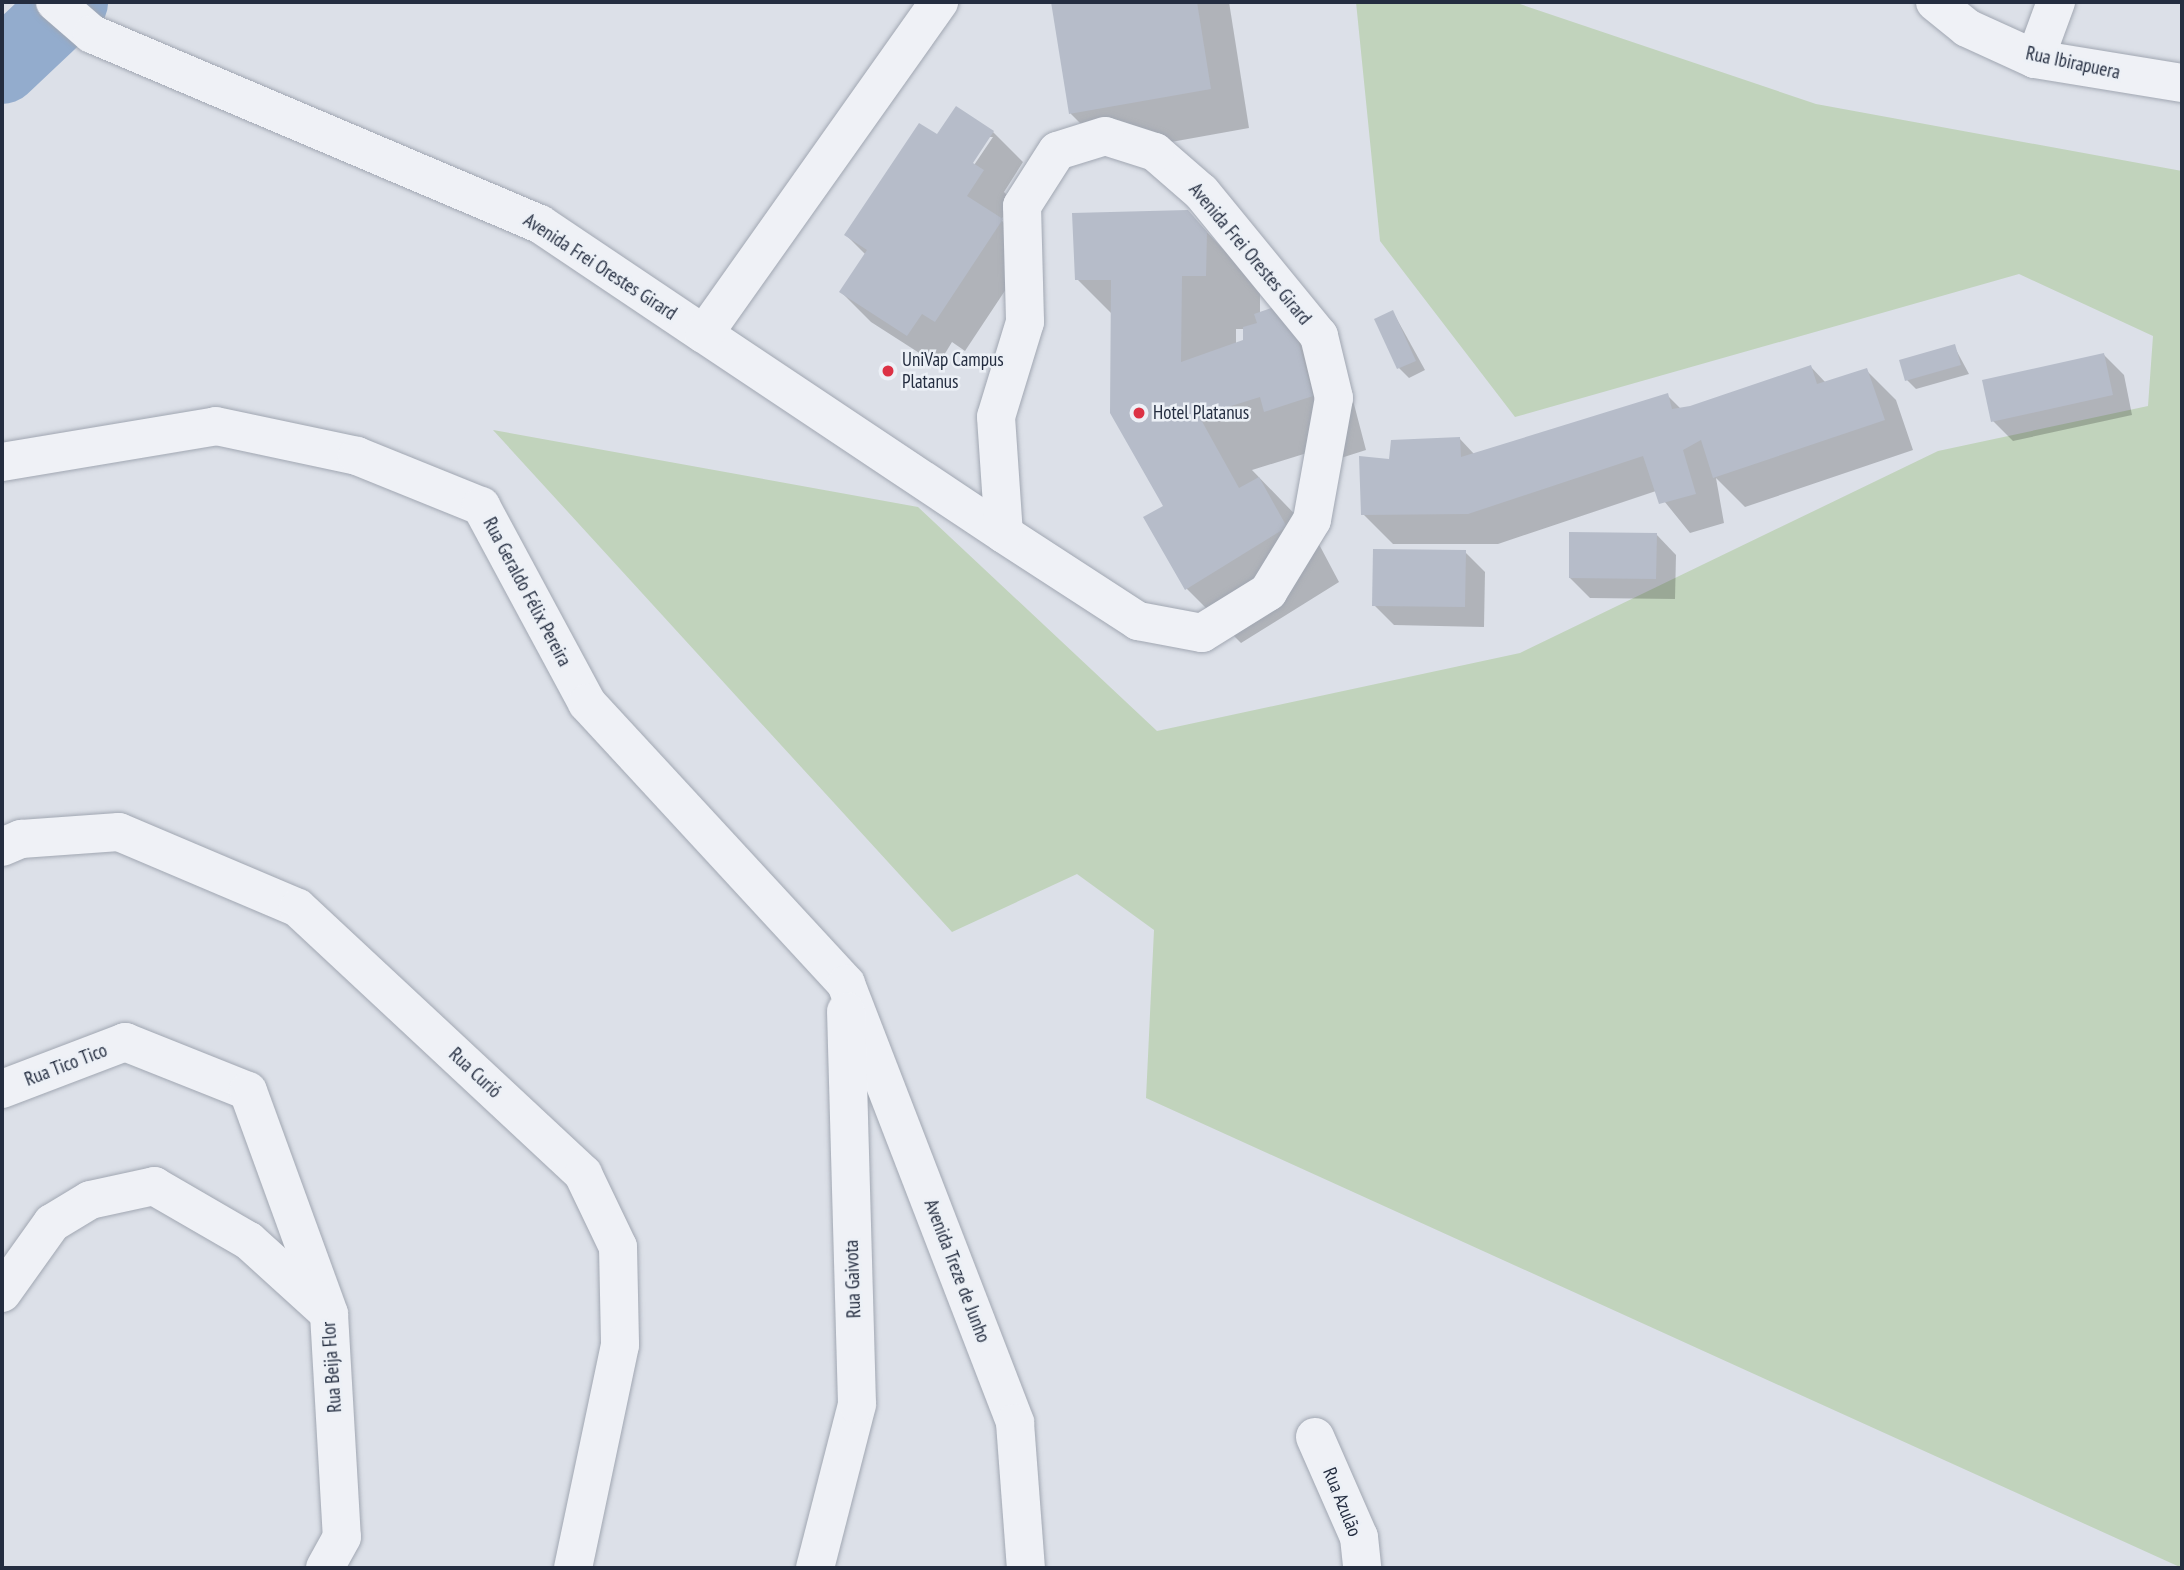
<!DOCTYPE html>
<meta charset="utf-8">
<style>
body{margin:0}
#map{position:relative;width:2184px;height:1570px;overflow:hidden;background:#dce0e8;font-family:"PT Sans Narrow",sans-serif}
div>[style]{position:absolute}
.green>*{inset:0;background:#c1d3bc}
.shadow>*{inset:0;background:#0003}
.river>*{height:74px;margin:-37px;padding:0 37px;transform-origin:37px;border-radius:37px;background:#93accd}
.building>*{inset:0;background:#b6bcc9}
.roads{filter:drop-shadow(0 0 2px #a1a7b2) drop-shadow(0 0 2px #a1a7b2)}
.minor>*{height:38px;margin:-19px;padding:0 19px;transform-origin:19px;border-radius:19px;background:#eff1f6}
.dots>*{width:19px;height:19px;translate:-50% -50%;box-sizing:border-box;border:4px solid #ecf0f6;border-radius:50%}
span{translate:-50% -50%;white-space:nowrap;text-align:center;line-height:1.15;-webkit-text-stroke:5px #ecf0f6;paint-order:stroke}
.street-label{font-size:19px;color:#242d40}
.poi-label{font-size:19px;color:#242d40}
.left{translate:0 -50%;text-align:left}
.frame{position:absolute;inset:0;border:4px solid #242d40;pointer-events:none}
</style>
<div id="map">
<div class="green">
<div style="clip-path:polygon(1356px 2px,1514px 2px,1816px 104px,2182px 171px,2182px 1568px,1146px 1098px,1154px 930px,1077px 874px,952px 932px,493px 430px,918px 507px,1157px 731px,1520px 653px,1938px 451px,2148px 406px,2153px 336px,2019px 274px,1515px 417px,1380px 241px)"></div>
</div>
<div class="shadow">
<div style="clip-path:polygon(1053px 2px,1229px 2px,1249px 128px,1110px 153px,1071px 114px)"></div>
<div style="clip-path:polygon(evenodd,993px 132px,1023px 162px,1004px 192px,1013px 201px,1001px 220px,1032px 250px,965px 351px,952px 342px,938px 365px,871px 322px,841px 292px,866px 255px,846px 235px,937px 136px,993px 132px,988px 137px,993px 137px,970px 171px,967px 169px,988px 137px)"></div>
<div style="clip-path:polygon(evenodd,1187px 211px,1260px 288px,1260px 314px,1344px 366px,1366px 450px,1319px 465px,1307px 453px,1252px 470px,1313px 533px,1339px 582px,1241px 643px,1187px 589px,1112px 314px,1077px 279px,1187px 211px,1236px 329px,1245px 329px,1245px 341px,1236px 345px,1236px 329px)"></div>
<div style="clip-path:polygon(1393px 312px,1425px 370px,1409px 378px,1399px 368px)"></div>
<div style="clip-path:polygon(1954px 346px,1969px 374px,1916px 389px,1907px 380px)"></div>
<div style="clip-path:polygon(2104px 355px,2124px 375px,2132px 415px,2013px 441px,1993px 421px)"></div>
<div style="clip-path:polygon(1811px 367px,1826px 383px,1866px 370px,1896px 400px,1913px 450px,1745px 507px,1716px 478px,1724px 523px,1690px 533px,1656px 491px,1498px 544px,1393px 544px,1363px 514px,1391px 461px,1460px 439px,1475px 455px,1667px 395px,1682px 410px)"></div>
<div style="clip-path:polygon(1656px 534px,1676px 555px,1675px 599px,1590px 598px,1570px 578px)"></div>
<div style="clip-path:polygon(1465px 552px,1485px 572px,1484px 627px,1394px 625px,1374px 605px)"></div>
</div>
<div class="river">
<div style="left:2px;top:67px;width:95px;rotate:-43.3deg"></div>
</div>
<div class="building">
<div style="clip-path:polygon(1051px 2px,1197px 2px,1211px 89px,1069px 114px)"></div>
<div style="clip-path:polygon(956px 106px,994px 131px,973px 163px,984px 170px,967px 196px,1003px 219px,935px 322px,922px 314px,907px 336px,839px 292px,867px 250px,844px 235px,919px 123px,937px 134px)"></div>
<div style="clip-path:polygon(1188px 210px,1207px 232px,1206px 276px,1182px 276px,1181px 362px,1243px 340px,1243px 327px,1257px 323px,1254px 314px,1280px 305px,1290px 310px,1313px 396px,1264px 412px,1260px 397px,1199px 416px,1239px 488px,1259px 477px,1287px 527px,1185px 590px,1143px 517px,1163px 506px,1110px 413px,1111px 280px,1075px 280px,1072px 213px)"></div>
<div style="clip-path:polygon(1393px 310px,1416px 361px,1397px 369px,1374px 319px)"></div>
<div style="clip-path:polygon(1955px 344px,1961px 365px,1905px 381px,1899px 360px)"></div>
<div style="clip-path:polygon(2104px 353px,2113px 395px,1991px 422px,1982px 380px)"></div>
<div style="clip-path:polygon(1811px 365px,1817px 384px,1867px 368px,1885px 420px,1713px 478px,1701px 440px,1683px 450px,1696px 494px,1659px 504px,1643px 456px,1468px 514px,1361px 515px,1359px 456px,1389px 459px,1391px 440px,1460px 437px,1461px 457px,1668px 393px,1672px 409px,1690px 406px)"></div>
<div style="clip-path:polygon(1569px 532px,1657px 533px,1656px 579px,1569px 578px)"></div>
<div style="clip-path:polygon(1373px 549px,1466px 550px,1465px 607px,1372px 606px)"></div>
</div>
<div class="roads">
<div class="minor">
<div style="left:55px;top:2px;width:49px;rotate:40.9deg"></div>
<div style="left:92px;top:34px;width:487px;rotate:23deg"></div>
<div style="left:540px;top:224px;width:197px;rotate:33.9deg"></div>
<div style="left:704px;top:334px;width:361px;rotate:33.7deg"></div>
<div style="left:1004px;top:534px;width:160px;rotate:33deg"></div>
<div style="left:1138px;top:621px;width:65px;rotate:10.6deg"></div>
<div style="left:1202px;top:633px;width:78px;rotate:-31.8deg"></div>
<div style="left:1268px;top:592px;width:84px;rotate:-58.6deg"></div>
<div style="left:1312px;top:520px;width:124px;rotate:-79.8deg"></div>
<div style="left:1334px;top:398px;width:64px;rotate:-103.6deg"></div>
<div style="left:1319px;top:336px;width:186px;rotate:-129.3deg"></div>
<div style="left:1201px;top:192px;width:61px;rotate:-139deg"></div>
<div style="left:1155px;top:152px;width:52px;rotate:-162.3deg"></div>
<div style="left:1105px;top:136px;width:50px;rotate:162.6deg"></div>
<div style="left:1057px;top:151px;width:65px;rotate:122.5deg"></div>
<div style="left:1022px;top:206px;width:116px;rotate:88.5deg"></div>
<div style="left:1025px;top:322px;width:99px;rotate:107deg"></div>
<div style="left:996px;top:417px;width:117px;rotate:86.1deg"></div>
<div style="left:1935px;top:2px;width:41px;rotate:39.1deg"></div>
<div style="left:1967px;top:28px;width:75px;rotate:24.5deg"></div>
<div style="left:2035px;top:59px;width:149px;rotate:9.3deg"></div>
<div style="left:2035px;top:59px;width:61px;rotate:-69.8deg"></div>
<div style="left:704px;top:334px;width:407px;rotate:-54.7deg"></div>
<div style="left:2px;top:462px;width:217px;rotate:-9.5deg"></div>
<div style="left:216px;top:426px;width:144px;rotate:12deg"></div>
<div style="left:357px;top:456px;width:134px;rotate:22deg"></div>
<div style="left:481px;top:506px;width:224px;rotate:61.7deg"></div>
<div style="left:587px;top:703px;width:382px;rotate:47.3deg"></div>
<div style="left:846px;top:984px;width:470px;rotate:68.9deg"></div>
<div style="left:1015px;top:1423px;width:145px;rotate:85.7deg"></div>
<div style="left:2px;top:847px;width:21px;rotate:-23deg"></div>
<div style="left:21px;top:839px;width:98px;rotate:-4.1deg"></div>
<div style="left:119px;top:832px;width:194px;rotate:23deg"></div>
<div style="left:298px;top:908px;width:390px;rotate:43deg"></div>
<div style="left:583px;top:1174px;width:81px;rotate:64.4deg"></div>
<div style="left:618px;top:1247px;width:98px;rotate:88.8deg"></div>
<div style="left:620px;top:1345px;width:228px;rotate:101.9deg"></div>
<div style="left:2px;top:1089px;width:132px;rotate:-20.9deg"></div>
<div style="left:125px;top:1042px;width:132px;rotate:21.7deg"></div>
<div style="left:248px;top:1091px;width:237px;rotate:70deg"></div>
<div style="left:329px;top:1314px;width:223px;rotate:86.7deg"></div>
<div style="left:342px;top:1537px;width:35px;rotate:119deg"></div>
<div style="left:2px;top:1293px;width:86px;rotate:-54.5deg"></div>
<div style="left:52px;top:1223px;width:44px;rotate:-31.2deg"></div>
<div style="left:90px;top:1200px;width:66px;rotate:-12.3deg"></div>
<div style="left:154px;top:1186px;width:110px;rotate:30.1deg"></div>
<div style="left:249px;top:1241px;width:103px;rotate:42.2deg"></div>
<div style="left:1315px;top:1437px;width:109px;rotate:66.3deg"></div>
<div style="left:1359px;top:1537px;width:31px;rotate:84deg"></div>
<div style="left:815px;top:1568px;width:169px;rotate:-75.6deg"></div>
<div style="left:857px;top:1404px;width:393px;rotate:-91.6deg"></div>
</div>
</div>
<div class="dots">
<div style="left:888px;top:371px;background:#dc3245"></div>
<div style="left:1139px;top:413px;background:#dc3245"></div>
</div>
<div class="street-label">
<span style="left:2073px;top:63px;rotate:12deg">Rua Ibirapuera</span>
<span style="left:1250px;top:254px;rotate:50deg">Avenida Frei Orestes Girard</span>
<span style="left:600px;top:267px;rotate:33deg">Avenida Frei Orestes Girard</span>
<span style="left:527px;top:592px;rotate:62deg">Rua Geraldo Félix Pereira</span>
<span style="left:66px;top:1065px;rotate:-21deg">Rua Tico Tico</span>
<span style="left:475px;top:1073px;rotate:43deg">Rua Curió</span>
<span style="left:957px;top:1271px;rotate:69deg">Avenida Treze de Junho</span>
<span style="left:853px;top:1279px;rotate:-92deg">Rua Gaivota</span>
<span style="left:332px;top:1367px;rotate:-94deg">Rua Beija Flor</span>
<span style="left:1342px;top:1502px;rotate:68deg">Rua Azulão</span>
</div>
<div class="poi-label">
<span class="left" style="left:902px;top:371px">UniVap Campus<br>Platanus</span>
<span class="left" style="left:1153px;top:413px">Hotel Platanus</span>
</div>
<div class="frame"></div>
</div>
